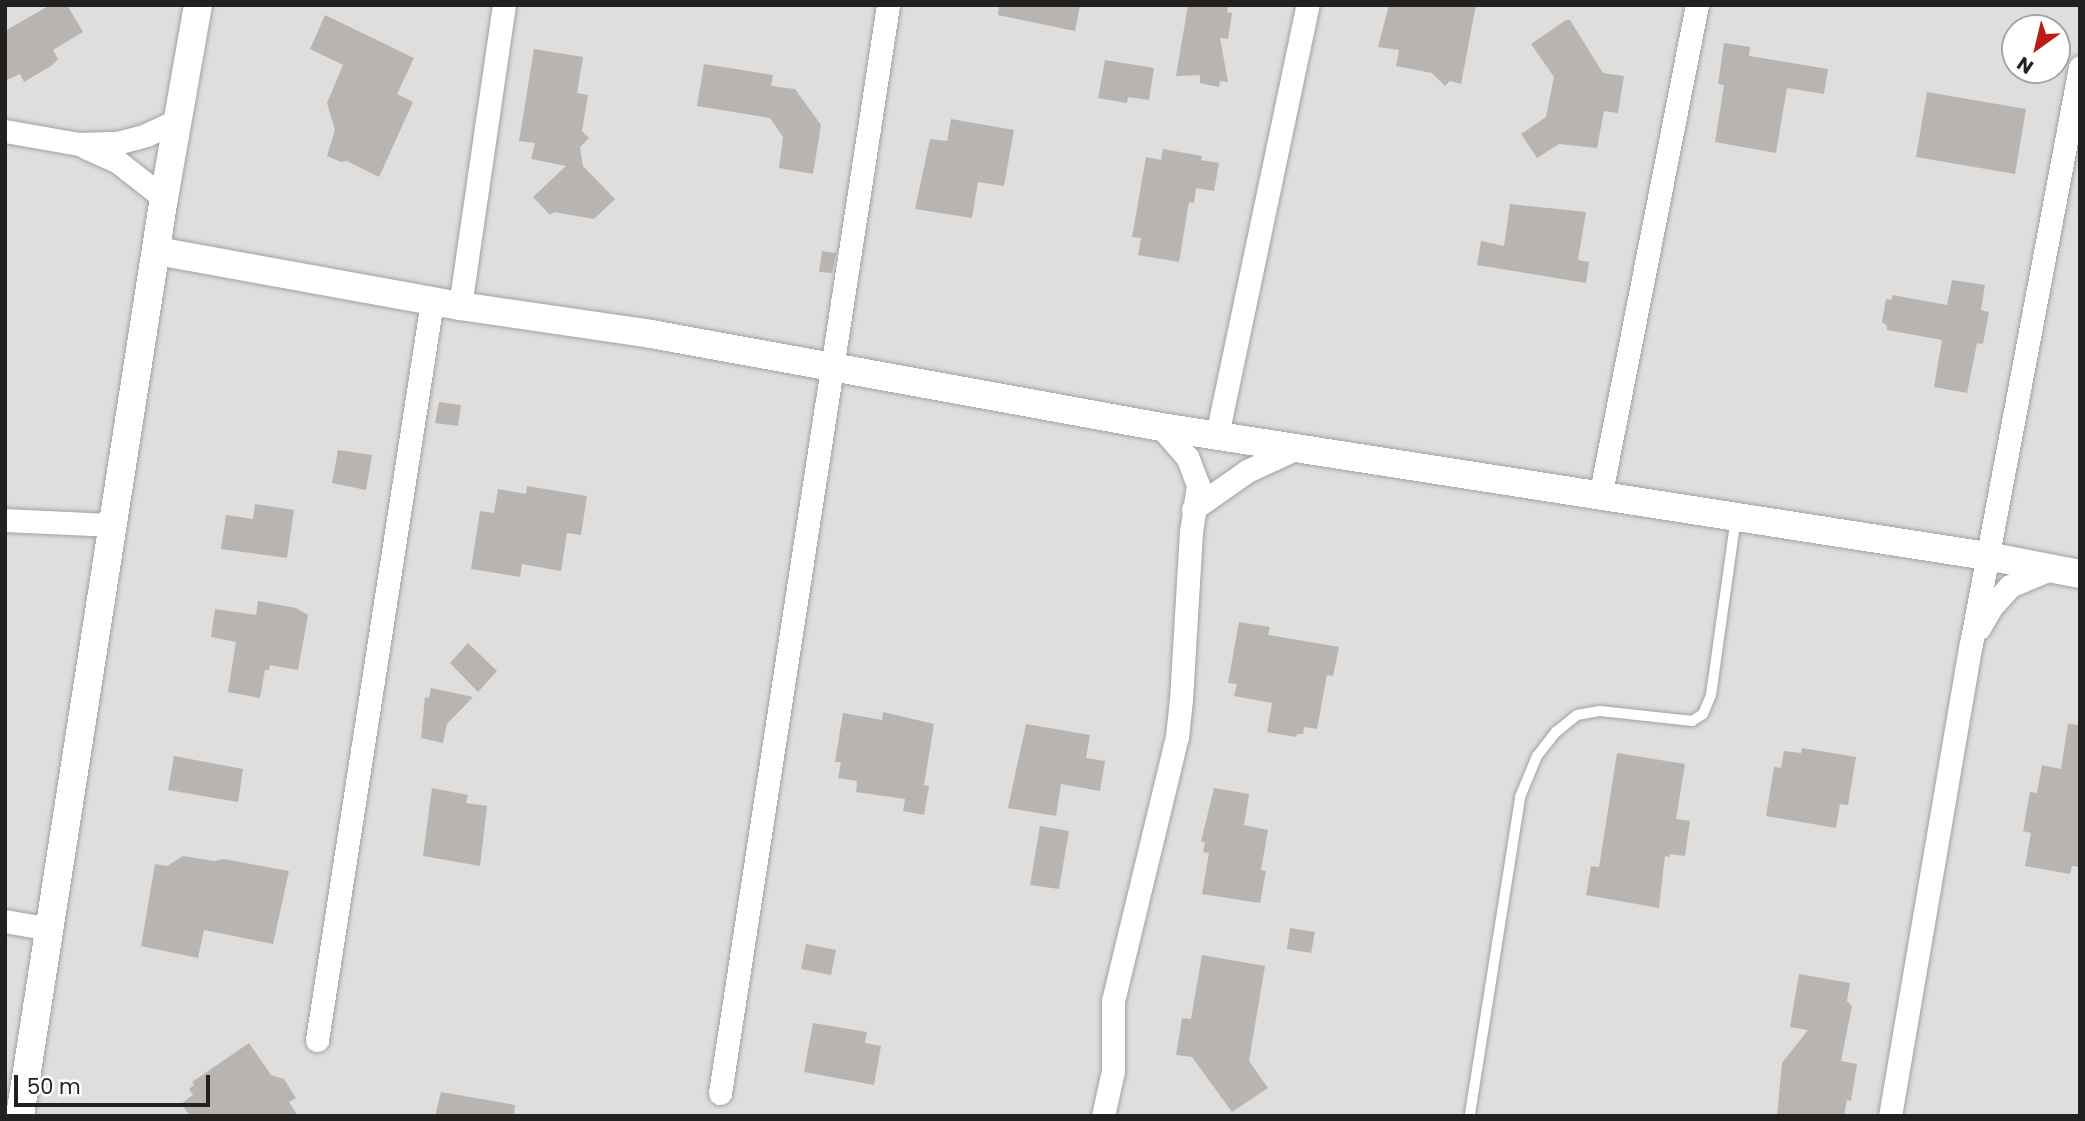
<!DOCTYPE html>
<style>
body{margin:0}
#map{position:relative;width:2085px;height:1121px;overflow:hidden;background:#f0eee9;font-family:Poppins,sans-serif}
div>[style]{position:absolute}
.residential>*{inset:0;background:#dfdede}
.building>*{inset:0;background:#b9b4af}
.roads{filter:drop-shadow(0 0 2px #a2a2a2) drop-shadow(0 0 2px #a2a2a2)}
.service>*{height:10px;margin:-5px;padding:0 5px;transform-origin:5px;border-radius:5px;background:#fff}
.minor>*{height:23px;margin:-11.5px;padding:0 11.5px;transform-origin:11.5px;border-radius:11.5px;background:#fff}
.tertiary>*{height:28px;margin:-14px;padding:0 14px;transform-origin:14px;border-radius:14px;background:#fff}
span{translate:-50% -50%;white-space:nowrap;text-align:center;line-height:1.15;-webkit-text-stroke:5px #fff;paint-order:stroke}
.frame{position:absolute;inset:0;border:7px solid #212121;pointer-events:none}
.north{position:absolute;left:2001px;top:14px;width:70px;height:70px;box-sizing:border-box;background:#fff;border:2px solid #a6a6a6;border-radius:50%;rotate:214deg;font-size:19px;font-weight:700;line-height:28px;text-align:center;color:#212121}
.north::after{content:'';display:block;margin:auto;width:24px;height:32px;background:#bc1b16;clip-path:polygon(50% 0,100% 100%,50% 72%,0 100%)}
.scale{position:absolute;left:14px;top:1075px;width:196px;height:32px;box-sizing:border-box;border:4px solid #212121;border-top:0;padding-left:9px;font-size:21px;line-height:24px;white-space:nowrap;color:#212121;-webkit-text-stroke:5px #fff;paint-order:stroke}
</style>
<div id="map">
<div class="residential">
<div style="clip-path:polygon(evenodd,5px 5px,2080px 5px,2080px 1116px,5px 1116px,5px 5px,2015px 28px,2057px 28px,2057px 70px,2015px 70px,2015px 28px)"></div>
</div>
<div class="building">
<div style="clip-path:polygon(50px 5px,67px 5px,83px 32px,53px 50px,58px 59px,51px 66px,24px 82px,20px 74px,5px 81px,5px 31px)"></div>
<div style="clip-path:polygon(999px 5px,1080px 5px,1075px 31px,998px 15px)"></div>
<div style="clip-path:polygon(1188px 5px,1228px 5px,1227px 12px,1232px 13px,1228px 39px,1220px 38px,1228px 82px,1220px 81px,1219px 87px,1200px 83px,1200px 75px,1176px 76px)"></div>
<div style="clip-path:polygon(1389px 5px,1476px 5px,1461px 84px,1450px 81px,1445px 86px,1432px 73px,1396px 66px,1399px 50px,1378px 47px)"></div>
<div style="clip-path:polygon(325px 15px,414px 58px,397px 94px,413px 102px,379px 177px,347px 161px,341px 162px,327px 156px,335px 130px,327px 103px,343px 65px,310px 49px)"></div>
<div style="clip-path:polygon(1566px 20px,1570px 20px,1603px 73px,1624px 76px,1618px 113px,1604px 111px,1597px 148px,1559px 144px,1537px 158px,1521px 134px,1546px 117px,1554px 77px,1531px 44px)"></div>
<div style="clip-path:polygon(1724px 43px,1750px 47px,1749px 56px,1828px 69px,1824px 94px,1787px 88px,1776px 153px,1715px 142px,1724px 85px,1718px 84px)"></div>
<div style="clip-path:polygon(534px 49px,583px 57px,577px 93px,588px 95px,582px 131px,589px 138px,580px 147px,583px 166px,615px 199px,594px 219px,554px 212px,550px 215px,533px 197px,566px 166px,531px 159px,535px 143px,519px 141px)"></div>
<div style="clip-path:polygon(1105px 60px,1154px 68px,1149px 100px,1128px 97px,1127px 103px,1098px 98px)"></div>
<div style="clip-path:polygon(704px 64px,773px 75px,771px 86px,795px 89px,821px 125px,813px 174px,779px 168px,783px 137px,770px 118px,697px 106px)"></div>
<div style="clip-path:polygon(1927px 92px,2026px 109px,2015px 174px,1916px 157px)"></div>
<div style="clip-path:polygon(951px 119px,1014px 130px,1004px 186px,978px 182px,972px 218px,915px 209px,930px 139px,947px 141px)"></div>
<div style="clip-path:polygon(1163px 149px,1202px 156px,1201px 160px,1219px 163px,1214px 191px,1196px 188px,1194px 203px,1189px 202px,1179px 262px,1138px 255px,1141px 238px,1132px 237px,1146px 157px,1161px 160px)"></div>
<div style="clip-path:polygon(1510px 204px,1586px 212px,1578px 260px,1589px 262px,1586px 283px,1477px 265px,1481px 241px,1504px 246px)"></div>
<div style="clip-path:polygon(822px 251px,836px 253px,832px 273px,819px 272px)"></div>
<div style="clip-path:polygon(1952px 280px,1985px 285px,1981px 310px,1989px 312px,1983px 344px,1977px 343px,1967px 393px,1934px 387px,1942px 340px,1887px 330px,1887px 326px,1882px 322px,1886px 299px,1892px 300px,1892px 295px,1947px 305px)"></div>
<div style="clip-path:polygon(439px 402px,461px 405px,458px 426px,435px 423px)"></div>
<div style="clip-path:polygon(338px 450px,372px 455px,366px 490px,332px 483px)"></div>
<div style="clip-path:polygon(527px 486px,587px 496px,581px 535px,567px 533px,561px 571px,522px 564px,520px 577px,471px 569px,480px 511px,494px 513px,498px 489px,526px 494px)"></div>
<div style="clip-path:polygon(255px 504px,294px 510px,287px 558px,221px 549px,226px 515px,253px 519px)"></div>
<div style="clip-path:polygon(258px 601px,296px 608px,308px 615px,298px 670px,270px 665px,269px 670px,265px 670px,260px 698px,228px 692px,236px 642px,211px 637px,215px 609px,256px 615px)"></div>
<div style="clip-path:polygon(1239px 622px,1270px 627px,1268px 635px,1339px 647px,1333px 676px,1327px 675px,1317px 729px,1304px 727px,1303px 734px,1297px 734px,1296px 737px,1267px 732px,1272px 703px,1234px 696px,1237px 684px,1228px 683px)"></div>
<div style="clip-path:polygon(468px 643px,497px 671px,478px 692px,450px 663px)"></div>
<div style="clip-path:polygon(431px 688px,473px 697px,447px 724px,443px 743px,421px 738px,425px 697px,429px 698px)"></div>
<div style="clip-path:polygon(883px 712px,934px 724px,924px 785px,929px 786px,924px 815px,903px 811px,905px 799px,856px 792px,857px 781px,838px 778px,841px 762px,835px 762px,843px 713px,882px 720px)"></div>
<div style="clip-path:polygon(1026px 724px,1090px 735px,1086px 758px,1105px 761px,1100px 791px,1061px 784px,1056px 816px,1008px 808px)"></div>
<div style="clip-path:polygon(2068px 724px,2080px 725px,2080px 867px,2072px 866px,2070px 874px,2025px 866px,2031px 833px,2023px 831px,2030px 792px,2037px 793px,2042px 765px,2061px 769px)"></div>
<div style="clip-path:polygon(1802px 748px,1856px 757px,1848px 805px,1840px 804px,1836px 828px,1766px 816px,1774px 767px,1781px 768px,1784px 751px,1801px 753px)"></div>
<div style="clip-path:polygon(1617px 753px,1685px 764px,1676px 819px,1690px 821px,1685px 856px,1670px 854px,1670px 857px,1665px 856px,1659px 908px,1586px 895px,1591px 866px,1599px 867px)"></div>
<div style="clip-path:polygon(174px 756px,243px 769px,238px 802px,168px 790px)"></div>
<div style="clip-path:polygon(432px 788px,468px 795px,466px 803px,487px 806px,480px 866px,423px 856px)"></div>
<div style="clip-path:polygon(1214px 788px,1249px 794px,1244px 825px,1268px 830px,1261px 870px,1266px 871px,1260px 903px,1202px 894px,1209px 853px,1203px 852px,1205px 842px,1201px 842px)"></div>
<div style="clip-path:polygon(1040px 826px,1069px 831px,1059px 889px,1030px 885px)"></div>
<div style="clip-path:polygon(183px 856px,214px 861px,224px 859px,289px 871px,273px 944px,204px 930px,198px 958px,141px 946px,155px 864px,167px 866px)"></div>
<div style="clip-path:polygon(1290px 928px,1315px 932px,1311px 953px,1287px 949px)"></div>
<div style="clip-path:polygon(806px 944px,836px 950px,831px 975px,801px 969px)"></div>
<div style="clip-path:polygon(1202px 955px,1265px 966px,1249px 1061px,1268px 1088px,1232px 1112px,1192px 1057px,1176px 1055px,1182px 1018px,1191px 1019px)"></div>
<div style="clip-path:polygon(1799px 974px,1850px 983px,1847px 1001px,1852px 1006px,1841px 1061px,1857px 1064px,1851px 1101px,1847px 1100px,1844px 1116px,1777px 1116px,1782px 1063px,1808px 1030px,1790px 1027px)"></div>
<div style="clip-path:polygon(813px 1023px,867px 1032px,865px 1043px,881px 1046px,874px 1085px,804px 1072px)"></div>
<div style="clip-path:polygon(249px 1043px,271px 1075px,284px 1079px,296px 1098px,289px 1102px,298px 1116px,190px 1116px,181px 1104px,193px 1095px,189px 1089px,194px 1085px,192px 1082px)"></div>
<div style="clip-path:polygon(441px 1092px,515px 1105px,514px 1116px,435px 1116px)"></div>
</div>
<div class="roads">
<div class="service">
<div style="left:1470px;top:1114px;width:321px;rotate:-81deg"></div>
<div style="left:1520px;top:797px;width:44px;rotate:-67.5deg"></div>
<div style="left:1537px;top:756px;width:31px;rotate:-52deg"></div>
<div style="left:1556px;top:732px;width:27px;rotate:-39deg"></div>
<div style="left:1577px;top:715px;width:23px;rotate:-10deg"></div>
<div style="left:1600px;top:711px;width:93px;rotate:6.2deg"></div>
<div style="left:1692px;top:721px;width:13px;rotate:-32deg"></div>
<div style="left:1703px;top:714px;width:21px;rotate:-67deg"></div>
<div style="left:1711px;top:695px;width:179px;rotate:-82deg"></div>
</div>
<div class="minor">
<div style="left:5px;top:131px;width:75px;rotate:10deg"></div>
<div style="left:79px;top:144px;width:38px;rotate:-2deg"></div>
<div style="left:117px;top:143px;width:30px;rotate:-15deg"></div>
<div style="left:146px;top:135px;width:35px;rotate:-25deg"></div>
<div style="left:85px;top:147px;width:36px;rotate:24deg"></div>
<div style="left:118px;top:162px;width:58px;rotate:38deg"></div>
<div style="left:460px;top:306px;width:304px;rotate:-81.7deg"></div>
<div style="left:1217px;top:435px;width:440px;rotate:-78.1deg"></div>
<div style="left:1600px;top:497px;width:501px;rotate:-78.85deg"></div>
<div style="left:1193px;top:509px;width:66px;rotate:-35.1deg"></div>
<div style="left:1247px;top:471px;width:55px;rotate:-24.7deg"></div>
<div style="left:5px;top:520px;width:108px;rotate:2.7deg"></div>
<div style="left:1979px;top:628px;width:24px;rotate:-60deg"></div>
<div style="left:1991px;top:607px;width:28px;rotate:-48deg"></div>
<div style="left:2010px;top:586px;width:43px;rotate:-23deg"></div>
<div style="left:5px;top:921px;width:46px;rotate:10.1deg"></div>
<div style="left:317px;top:1040px;width:748px;rotate:-81.15deg"></div>
<div style="left:720px;top:1093px;width:1101px;rotate:-81.22deg"></div>
<div style="left:1103px;top:1116px;width:46px;rotate:-77.5deg"></div>
<div style="left:1113px;top:1071px;width:70px;rotate:-90deg"></div>
<div style="left:1113px;top:1001px;width:272px;rotate:-76.4deg"></div>
<div style="left:1177px;top:737px;width:37px;rotate:-84deg"></div>
<div style="left:1181px;top:700px;width:168px;rotate:-86.6deg"></div>
<div style="left:1191px;top:532px;width:48px;rotate:-81.5deg"></div>
<div style="left:1198px;top:485px;width:30px;rotate:-111deg"></div>
<div style="left:1187px;top:457px;width:40px;rotate:-131deg"></div>
<div style="left:1890px;top:1116px;width:479px;rotate:-80.3deg"></div>
<div style="left:1971px;top:644px;width:587px;rotate:-79.3deg"></div>
</div>
<div class="tertiary">
<div style="left:157px;top:251px;width:308px;rotate:10.3deg"></div>
<div style="left:460px;top:306px;width:193px;rotate:8.3deg"></div>
<div style="left:651px;top:334px;width:518px;rotate:10.33deg"></div>
<div style="left:1161px;top:427px;width:836px;rotate:8.88deg"></div>
<div style="left:1987px;top:556px;width:95px;rotate:11deg"></div>
<div style="left:20px;top:1116px;width:929px;rotate:-81.09deg"></div>
<div style="left:164px;top:198px;width:196px;rotate:-80deg"></div>
</div>
</div>
<div class="frame"></div>
<div class="north">N</div>
<div class="scale">50 m</div>
</div>
